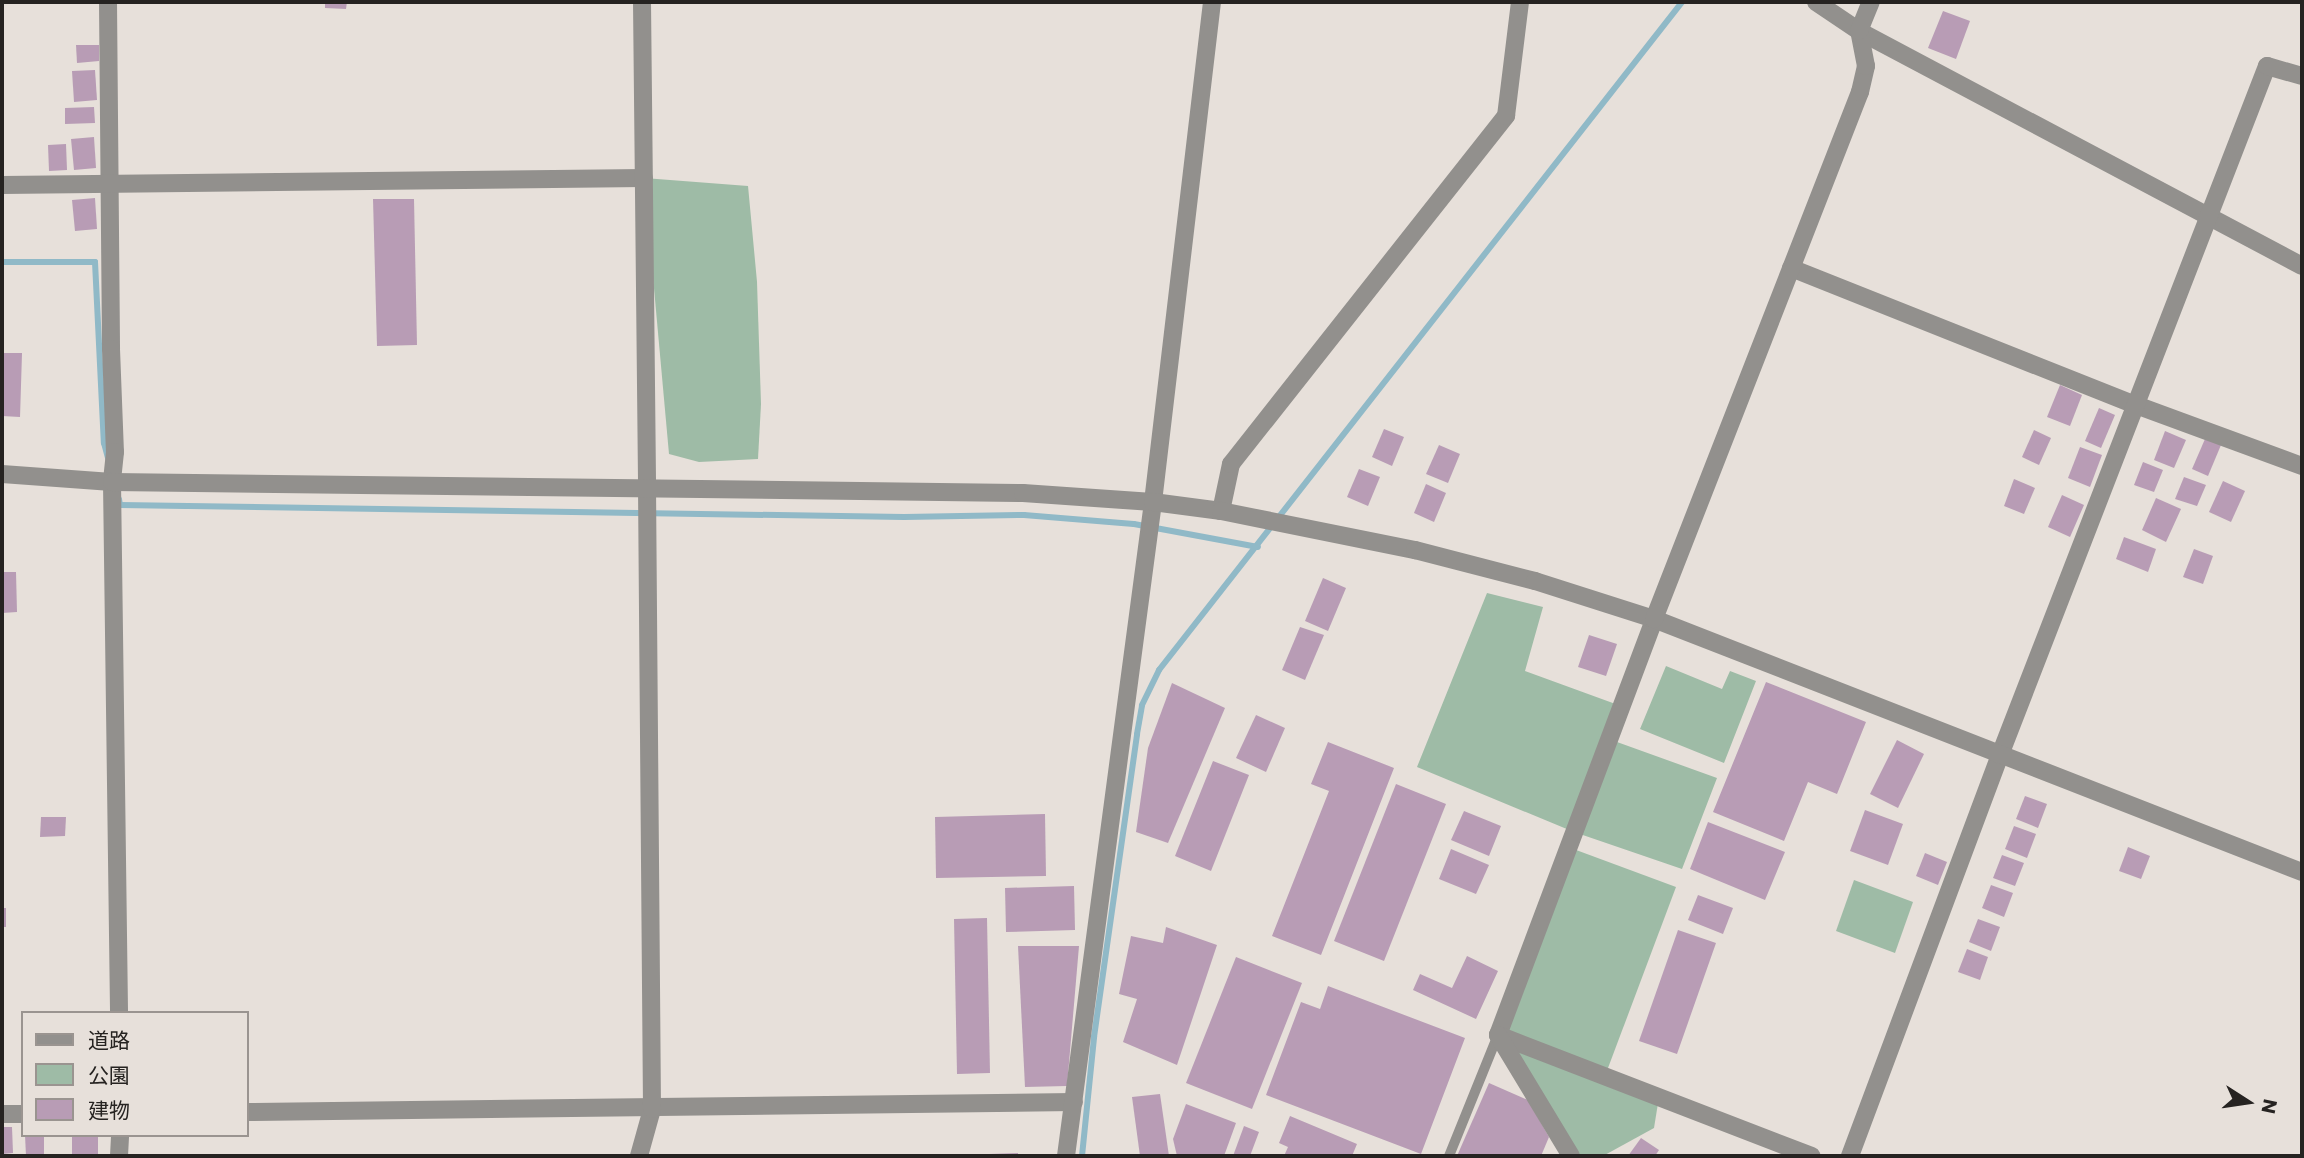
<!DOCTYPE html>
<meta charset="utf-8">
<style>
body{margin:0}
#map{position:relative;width:2304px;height:1158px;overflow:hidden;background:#e7e0da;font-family:Poppins,"Noto Sans JP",sans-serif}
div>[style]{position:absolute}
.green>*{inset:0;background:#9ebba6}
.stream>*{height:6px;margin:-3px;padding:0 3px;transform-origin:3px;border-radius:3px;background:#90b9c7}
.building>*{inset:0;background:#b89cb5}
.service>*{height:10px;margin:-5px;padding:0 5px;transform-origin:5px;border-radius:5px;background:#92908d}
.minor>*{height:18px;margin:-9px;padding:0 9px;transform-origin:9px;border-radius:9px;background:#92908d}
.tertiary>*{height:18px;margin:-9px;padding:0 9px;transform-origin:9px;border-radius:9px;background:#92908d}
span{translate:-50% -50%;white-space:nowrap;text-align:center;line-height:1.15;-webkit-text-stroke:6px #e7e0da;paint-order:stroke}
.frame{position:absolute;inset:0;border:4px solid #262321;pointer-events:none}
.legend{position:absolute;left:21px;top:1011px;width:228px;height:126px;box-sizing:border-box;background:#e7e0da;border:2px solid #9a9490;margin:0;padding:9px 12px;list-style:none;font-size:21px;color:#262321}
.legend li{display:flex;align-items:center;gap:14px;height:35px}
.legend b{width:35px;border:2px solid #9a9490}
.north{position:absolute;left:2213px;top:1067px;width:70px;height:70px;-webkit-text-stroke:5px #e7e0da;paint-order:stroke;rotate:102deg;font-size:19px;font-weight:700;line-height:28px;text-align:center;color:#262321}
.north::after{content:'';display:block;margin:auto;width:24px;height:32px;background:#262321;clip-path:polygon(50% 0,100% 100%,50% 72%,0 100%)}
</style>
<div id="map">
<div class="green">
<div style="clip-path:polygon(644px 178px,748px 186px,757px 282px,761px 404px,758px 459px,699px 462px,669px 454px)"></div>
<div style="clip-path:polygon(1487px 593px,1543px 607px,1525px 671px,1621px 706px,1579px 821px,1617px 742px,1717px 778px,1682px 869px,1574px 832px,1417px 767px)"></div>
<div style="clip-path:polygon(1666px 666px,1722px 689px,1730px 671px,1756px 681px,1724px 763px,1640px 729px)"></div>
<div style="clip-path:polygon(1568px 847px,1676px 887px,1605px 1076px,1498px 1035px)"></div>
<div style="clip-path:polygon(1854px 880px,1913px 902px,1895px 953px,1836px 931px)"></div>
<div style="clip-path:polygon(1504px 1044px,1659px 1097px,1654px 1128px,1603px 1156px,1571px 1156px)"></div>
</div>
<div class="stream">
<div style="left:2px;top:262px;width:93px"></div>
<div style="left:95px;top:262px;width:181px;rotate:87.2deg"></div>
<div style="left:104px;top:443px;width:16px;rotate:75deg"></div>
<div style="left:119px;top:499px;width:6px;rotate:81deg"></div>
<div style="left:120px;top:505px;width:784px;rotate:0.88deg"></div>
<div style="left:904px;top:517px;width:120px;rotate:-1deg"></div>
<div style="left:1024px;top:515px;width:110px;rotate:4.7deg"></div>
<div style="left:1134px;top:524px;width:126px;rotate:10.5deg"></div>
<div style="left:1082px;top:1156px;width:120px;rotate:-84.2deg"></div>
<div style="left:1094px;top:1037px;width:306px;rotate:-81.9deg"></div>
<div style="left:1137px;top:734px;width:29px;rotate:-80deg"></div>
<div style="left:1142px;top:705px;width:39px;rotate:-64deg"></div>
<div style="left:1159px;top:670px;width:848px;rotate:-51.94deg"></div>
</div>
<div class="building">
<div style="clip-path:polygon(325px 2px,347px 2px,346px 9px,325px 8px)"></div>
<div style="clip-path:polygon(1943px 11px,1970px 21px,1956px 59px,1928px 48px)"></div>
<div style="clip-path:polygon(76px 45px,99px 45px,99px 61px,77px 63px)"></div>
<div style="clip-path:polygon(95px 70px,97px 100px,74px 102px,72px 71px)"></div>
<div style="clip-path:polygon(94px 107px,95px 123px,65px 124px,65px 108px)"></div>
<div style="clip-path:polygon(94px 137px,96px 168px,74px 170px,71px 139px)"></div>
<div style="clip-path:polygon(66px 144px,67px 170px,49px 171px,48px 145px)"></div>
<div style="clip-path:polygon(95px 198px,97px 229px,75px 231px,72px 200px)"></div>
<div style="clip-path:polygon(373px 199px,414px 199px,417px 345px,377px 346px)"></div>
<div style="clip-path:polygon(2px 353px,22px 353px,20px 417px,2px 416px)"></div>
<div style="clip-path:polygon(2060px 385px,2082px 395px,2070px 426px,2047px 417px)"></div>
<div style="clip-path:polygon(2099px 408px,2115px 415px,2101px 448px,2085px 441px)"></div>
<div style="clip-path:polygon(1384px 429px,1404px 437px,1392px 466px,1372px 457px)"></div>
<div style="clip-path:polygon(2034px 430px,2051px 438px,2039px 465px,2022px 457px)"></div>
<div style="clip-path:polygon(2165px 431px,2186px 440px,2174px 468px,2154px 460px)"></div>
<div style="clip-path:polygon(2205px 439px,2221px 445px,2208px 476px,2192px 469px)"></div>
<div style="clip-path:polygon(1439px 445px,1460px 454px,1448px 483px,1426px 474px)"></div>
<div style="clip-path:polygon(2080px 447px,2102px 455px,2090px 487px,2068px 478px)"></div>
<div style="clip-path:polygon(2143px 462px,2163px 470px,2154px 492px,2134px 485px)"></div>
<div style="clip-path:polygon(1359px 469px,1380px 477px,1368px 506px,1347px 497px)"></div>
<div style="clip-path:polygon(2184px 477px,2206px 485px,2197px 506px,2175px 499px)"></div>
<div style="clip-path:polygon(2014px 479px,2035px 488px,2024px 514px,2004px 506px)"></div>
<div style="clip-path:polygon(2223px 481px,2245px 491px,2231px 522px,2209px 512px)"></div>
<div style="clip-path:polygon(1426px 484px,1446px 493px,1434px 522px,1414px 513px)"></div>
<div style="clip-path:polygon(2062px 495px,2084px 505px,2070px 537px,2048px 527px)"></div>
<div style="clip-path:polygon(2156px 498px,2181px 509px,2166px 542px,2142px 530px)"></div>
<div style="clip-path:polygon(2124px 537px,2156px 549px,2148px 572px,2116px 559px)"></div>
<div style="clip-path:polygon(2194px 549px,2213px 556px,2203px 584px,2183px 577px)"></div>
<div style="clip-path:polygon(2px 572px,16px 572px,17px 612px,2px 613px)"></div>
<div style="clip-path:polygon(1323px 578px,1346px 588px,1328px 631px,1305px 621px)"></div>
<div style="clip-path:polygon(1300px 627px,1324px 635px,1305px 680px,1282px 670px)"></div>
<div style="clip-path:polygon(1589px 635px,1617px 644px,1606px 676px,1578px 667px)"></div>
<div style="clip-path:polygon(1766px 682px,1866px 722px,1837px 794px,1808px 782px,1784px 841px,1713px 812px)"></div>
<div style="clip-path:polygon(1172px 683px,1225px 708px,1168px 843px,1136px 832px,1148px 748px)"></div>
<div style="clip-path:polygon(1256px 715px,1285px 728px,1266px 772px,1236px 758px)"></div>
<div style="clip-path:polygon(1897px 740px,1924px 754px,1898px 808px,1870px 794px)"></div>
<div style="clip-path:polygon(1328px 742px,1394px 768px,1321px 955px,1272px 936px,1329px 791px,1311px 784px)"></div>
<div style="clip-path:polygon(1213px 761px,1249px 775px,1211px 871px,1175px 856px)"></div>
<div style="clip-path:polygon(1396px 784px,1446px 804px,1384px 961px,1334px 941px)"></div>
<div style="clip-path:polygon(2025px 796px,2047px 804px,2038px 828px,2016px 819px)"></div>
<div style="clip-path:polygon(1865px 810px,1903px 824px,1888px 865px,1850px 851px)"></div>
<div style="clip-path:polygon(1464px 811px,1501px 826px,1489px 856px,1451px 840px)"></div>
<div style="clip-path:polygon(1045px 814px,1046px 876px,936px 878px,935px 817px)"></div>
<div style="clip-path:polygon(41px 817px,66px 817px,65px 836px,40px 837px)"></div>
<div style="clip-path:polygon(1708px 822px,1785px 852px,1765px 900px,1690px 869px)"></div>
<div style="clip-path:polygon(2014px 826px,2036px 834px,2027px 858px,2005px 849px)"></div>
<div style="clip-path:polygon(2128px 847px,2150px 856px,2141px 879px,2119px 871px)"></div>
<div style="clip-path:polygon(1451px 849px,1489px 865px,1476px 894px,1439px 879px)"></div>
<div style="clip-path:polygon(1925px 853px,1947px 862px,1938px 885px,1916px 876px)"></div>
<div style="clip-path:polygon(2002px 855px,2024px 863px,2015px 886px,1993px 878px)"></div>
<div style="clip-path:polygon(1991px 885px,2013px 893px,2004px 917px,1982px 908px)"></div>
<div style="clip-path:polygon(1074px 886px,1075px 930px,1006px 932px,1005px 888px)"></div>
<div style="clip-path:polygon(1698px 895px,1733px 908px,1723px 934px,1688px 920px)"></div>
<div style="clip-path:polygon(2px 908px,6px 908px,6px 927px,2px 927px)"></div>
<div style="clip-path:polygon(987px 918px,990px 1073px,957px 1074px,954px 919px)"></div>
<div style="clip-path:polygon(1978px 919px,2000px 927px,1991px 951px,1969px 942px)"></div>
<div style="clip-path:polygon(1166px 927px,1217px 945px,1177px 1065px,1123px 1042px,1137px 999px,1119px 994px,1131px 936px,1163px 943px)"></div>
<div style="clip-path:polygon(1678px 930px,1716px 943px,1677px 1054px,1639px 1041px)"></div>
<div style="clip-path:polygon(1018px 946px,1079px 946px,1067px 1086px,1025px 1087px)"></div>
<div style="clip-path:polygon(1967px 949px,1988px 957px,1980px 980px,1958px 972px)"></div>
<div style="clip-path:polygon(1467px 956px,1498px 971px,1476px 1019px,1413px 990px,1420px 974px,1452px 988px)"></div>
<div style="clip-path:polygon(1236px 957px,1302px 983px,1252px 1109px,1186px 1083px)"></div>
<div style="clip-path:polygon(1328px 986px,1465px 1038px,1421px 1154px,1266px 1095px,1301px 1002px,1320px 1009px)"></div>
<div style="clip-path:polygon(1489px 1083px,1528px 1100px,1549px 1137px,1541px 1156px,1457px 1156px)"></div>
<div style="clip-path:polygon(1160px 1094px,1169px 1156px,1140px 1156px,1132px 1097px)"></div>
<div style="clip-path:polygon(1186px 1104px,1236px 1123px,1224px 1156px,1177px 1156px,1173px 1139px)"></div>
<div style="clip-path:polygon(1290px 1116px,1357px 1144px,1352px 1156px,1284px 1156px,1288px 1147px,1279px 1143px)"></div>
<div style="clip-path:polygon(1244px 1126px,1259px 1132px,1250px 1156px,1233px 1156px)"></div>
<div style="clip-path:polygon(2px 1127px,12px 1127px,13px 1153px,2px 1154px)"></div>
<div style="clip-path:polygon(25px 1135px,44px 1135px,44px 1155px,26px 1156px)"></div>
<div style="clip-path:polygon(72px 1135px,98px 1135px,98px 1156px,72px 1156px)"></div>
<div style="clip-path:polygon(1641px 1138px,1659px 1150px,1655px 1156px,1628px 1156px)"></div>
<div style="clip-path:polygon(1018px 1153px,1018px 1156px,989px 1156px,989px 1154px)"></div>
</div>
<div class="service">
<div style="left:1449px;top:1156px;width:131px;rotate:-68deg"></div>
</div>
<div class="minor">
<div style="left:108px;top:2px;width:347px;rotate:89.5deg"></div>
<div style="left:111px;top:349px;width:103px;rotate:87.8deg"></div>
<div style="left:115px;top:452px;width:30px;rotate:96deg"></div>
<div style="left:112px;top:482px;width:531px;rotate:89.24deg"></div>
<div style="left:1816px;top:2px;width:52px;rotate:34deg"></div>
<div style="left:1859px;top:31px;width:501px;rotate:27.94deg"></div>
<div style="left:2px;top:185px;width:642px;rotate:-0.62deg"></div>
<div style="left:1791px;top:268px;width:371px;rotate:21.7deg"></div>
<div style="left:2136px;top:405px;width:177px;rotate:20.2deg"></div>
<div style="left:1221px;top:511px;width:48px;rotate:-78deg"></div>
<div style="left:1231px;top:464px;width:444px;rotate:-51.7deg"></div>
<div style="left:1506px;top:116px;width:115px;rotate:-83deg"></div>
<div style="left:1498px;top:1035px;width:444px;rotate:-69.4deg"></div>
<div style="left:1498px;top:1035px;width:336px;rotate:21.1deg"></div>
<div style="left:1498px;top:1035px;width:141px;rotate:58.9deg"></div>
<div style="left:247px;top:1112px;width:827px;rotate:-0.69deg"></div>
<div style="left:2px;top:1114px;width:21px"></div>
<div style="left:119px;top:1156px;width:21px;rotate:-87deg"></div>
<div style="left:639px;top:1156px;width:49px;rotate:-74.5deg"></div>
<div style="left:652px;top:1109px;width:621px;rotate:-90.46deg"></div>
<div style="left:1066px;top:1156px;width:660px;rotate:-82.42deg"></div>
<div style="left:1153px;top:502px;width:503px;rotate:-83.27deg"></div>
<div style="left:1850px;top:1156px;width:428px;rotate:-69.5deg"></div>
<div style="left:2000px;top:755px;width:739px;rotate:-68.82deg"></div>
<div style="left:2267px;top:66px;width:36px;rotate:16deg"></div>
</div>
<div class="tertiary">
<div style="left:642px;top:2px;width:486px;rotate:89.4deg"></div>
<div style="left:2px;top:474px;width:110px;rotate:4.2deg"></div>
<div style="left:112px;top:482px;width:911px;rotate:0.69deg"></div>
<div style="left:1023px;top:493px;width:130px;rotate:4deg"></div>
<div style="left:1153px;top:502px;width:69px;rotate:7.5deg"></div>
<div style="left:1221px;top:511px;width:198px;rotate:11.4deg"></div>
<div style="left:1415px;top:550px;width:124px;rotate:14.5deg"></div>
<div style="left:1535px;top:581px;width:125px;rotate:17.7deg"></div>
<div style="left:1654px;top:619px;width:696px;rotate:21.33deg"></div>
<div style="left:1654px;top:619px;width:566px;rotate:-68.65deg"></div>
<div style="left:1860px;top:92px;width:27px;rotate:-77deg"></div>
<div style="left:1866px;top:66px;width:36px;rotate:-101deg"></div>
<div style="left:1859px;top:31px;width:31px;rotate:-68deg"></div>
</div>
<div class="frame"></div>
<ul class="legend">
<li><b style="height:9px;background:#92908d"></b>道路</li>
<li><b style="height:19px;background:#9ebba6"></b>公園</li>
<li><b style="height:19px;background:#b89cb5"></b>建物</li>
</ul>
<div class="north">N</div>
</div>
